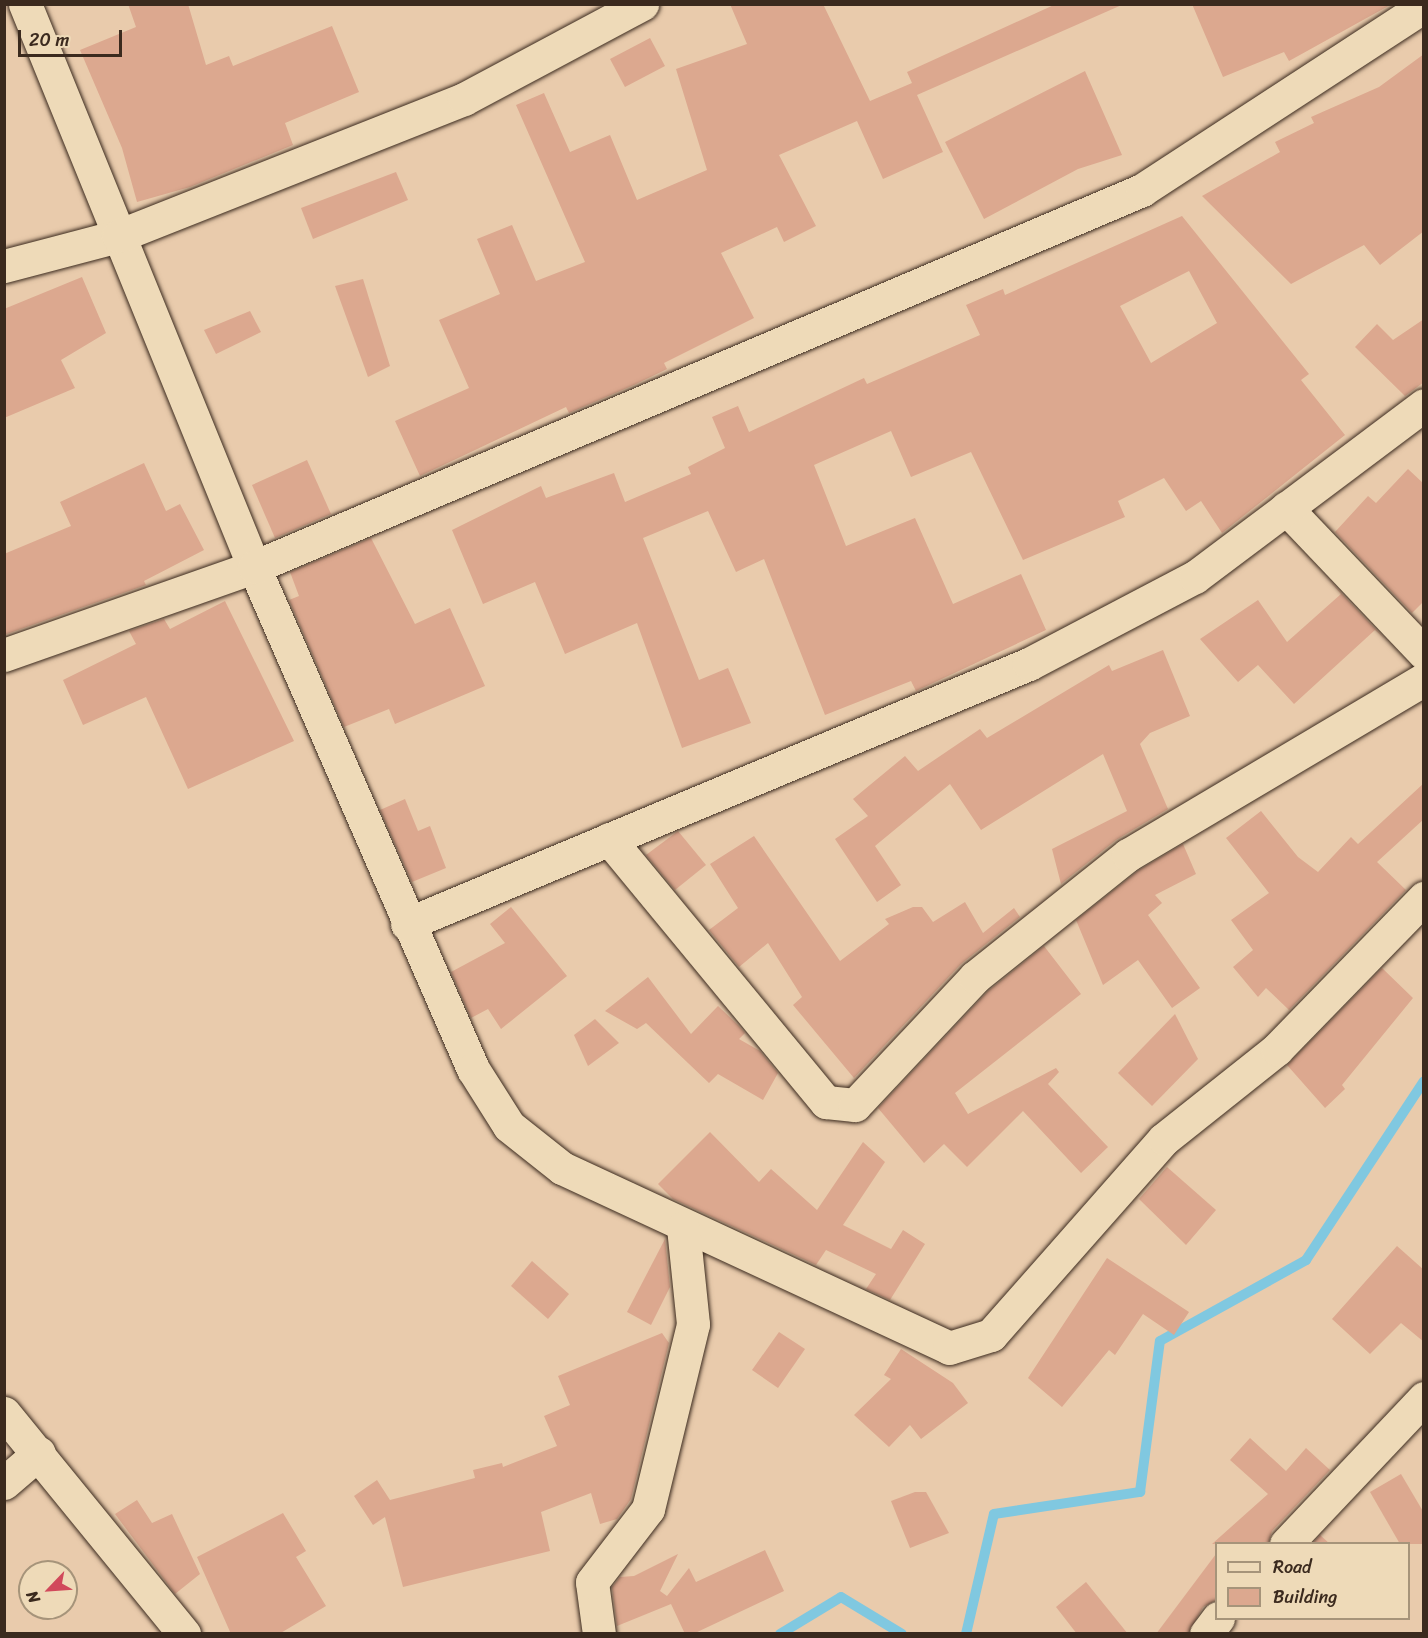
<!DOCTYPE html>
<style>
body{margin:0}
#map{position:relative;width:1428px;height:1638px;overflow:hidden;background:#e9cbac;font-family:Sriracha,sans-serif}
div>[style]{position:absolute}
.stream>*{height:10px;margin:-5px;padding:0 5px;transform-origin:5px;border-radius:5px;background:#80c8e0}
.building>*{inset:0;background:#dca88f}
.roads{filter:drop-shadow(0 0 2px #3b2a1e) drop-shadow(0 0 2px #3b2a1e)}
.minor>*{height:33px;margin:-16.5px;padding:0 16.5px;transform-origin:16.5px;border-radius:16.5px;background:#eedab8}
span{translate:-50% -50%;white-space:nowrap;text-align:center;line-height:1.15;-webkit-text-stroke:4.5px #eedab8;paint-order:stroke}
.frame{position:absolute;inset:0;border:6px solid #3b2a1e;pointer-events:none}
.legend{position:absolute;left:1215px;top:1542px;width:195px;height:78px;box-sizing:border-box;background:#eedab8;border:2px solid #a6947a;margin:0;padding:8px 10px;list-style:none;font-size:18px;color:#3b2a1e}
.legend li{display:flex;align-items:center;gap:12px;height:30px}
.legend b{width:30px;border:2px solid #a6947a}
.north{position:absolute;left:18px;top:1560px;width:60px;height:60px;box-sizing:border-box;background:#eedab8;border:2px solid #a6947a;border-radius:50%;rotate:245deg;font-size:16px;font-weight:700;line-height:24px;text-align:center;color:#3b2a1e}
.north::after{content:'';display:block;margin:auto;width:21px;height:27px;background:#d1495b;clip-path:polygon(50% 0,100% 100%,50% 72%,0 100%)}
.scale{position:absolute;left:18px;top:30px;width:104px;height:27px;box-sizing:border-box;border:3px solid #3b2a1e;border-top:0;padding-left:8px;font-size:18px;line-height:21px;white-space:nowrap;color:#3b2a1e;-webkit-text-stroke:4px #eedab8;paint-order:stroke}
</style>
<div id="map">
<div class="stream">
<div style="left:780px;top:1634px;width:71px;rotate:-31.2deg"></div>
<div style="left:841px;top:1597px;width:71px;rotate:31.2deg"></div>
<div style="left:966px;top:1634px;width:123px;rotate:-76.9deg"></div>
<div style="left:994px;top:1514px;width:148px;rotate:-8.6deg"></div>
<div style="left:1140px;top:1492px;width:152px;rotate:-82.5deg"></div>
<div style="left:1160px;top:1341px;width:167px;rotate:-29deg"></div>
<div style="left:1306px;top:1260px;width:214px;rotate:-56.6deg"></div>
</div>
<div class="building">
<div style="clip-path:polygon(128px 4px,188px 4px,206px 65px,229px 56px,233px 66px,332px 26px,359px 92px,285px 123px,293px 145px,190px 187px,137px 202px,122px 148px,80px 50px,136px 27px)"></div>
<div style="clip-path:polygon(730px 4px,823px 4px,870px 101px,912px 83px,907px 72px,1056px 4px,1124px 4px,917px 95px,943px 152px,883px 179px,857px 121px,779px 155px,816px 226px,784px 242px,777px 227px,721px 253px,754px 318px,664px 363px,667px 369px,634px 385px,569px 413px,566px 407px,420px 476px,395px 421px,469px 388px,439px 320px,500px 294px,477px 239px,512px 225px,536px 281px,585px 262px,516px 105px,544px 93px,570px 152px,610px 135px,637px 200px,707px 170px,676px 69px,747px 44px)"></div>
<div style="clip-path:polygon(1192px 4px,1392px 4px,1289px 61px,1284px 52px,1223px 77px)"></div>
<div style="clip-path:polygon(650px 38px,665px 66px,625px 87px,610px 59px)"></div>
<div style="clip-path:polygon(1424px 54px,1424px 231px,1380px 265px,1364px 245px,1291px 284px,1202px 196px,1280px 152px,1275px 142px,1314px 123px,1311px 117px,1379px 87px)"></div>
<div style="clip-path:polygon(1085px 71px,1122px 155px,1078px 169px,984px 219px,945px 142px)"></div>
<div style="clip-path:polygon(396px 172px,408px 200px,313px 239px,301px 208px)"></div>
<div style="clip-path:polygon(evenodd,1182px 216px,1309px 374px,1301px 380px,1345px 435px,1222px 533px,1201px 501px,1186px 511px,1164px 478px,1118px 501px,1125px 517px,1023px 560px,971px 452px,911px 477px,891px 431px,814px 465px,846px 546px,915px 518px,953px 604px,1021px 574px,1046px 630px,916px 691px,911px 681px,825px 715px,764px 559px,736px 572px,708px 511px,643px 538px,699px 680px,728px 668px,751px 723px,682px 748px,637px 623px,565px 654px,535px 582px,483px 604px,452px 530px,541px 486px,546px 498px,614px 473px,625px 502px,691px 474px,688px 467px,725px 448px,712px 417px,738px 406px,749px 432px,864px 378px,867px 384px,980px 335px,966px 305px,1003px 289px,1005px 295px,1182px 216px,1189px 271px,1217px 323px,1151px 363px,1120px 306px,1189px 271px)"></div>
<div style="clip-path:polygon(82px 277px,106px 333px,61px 360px,75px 388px,4px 418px,4px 309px)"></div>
<div style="clip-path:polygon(363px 279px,390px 366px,368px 377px,335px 286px)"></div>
<div style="clip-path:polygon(250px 311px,261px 332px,216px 354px,204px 330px)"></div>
<div style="clip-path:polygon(1424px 319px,1424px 382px,1405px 396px,1355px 347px,1377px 324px,1393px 340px)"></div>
<div style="clip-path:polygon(307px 460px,331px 514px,275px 538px,252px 485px)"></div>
<div style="clip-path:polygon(144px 463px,166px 511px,180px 504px,204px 550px,144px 581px,146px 585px,4px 635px,4px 554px,71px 526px,60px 502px)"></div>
<div style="clip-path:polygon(1408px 469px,1424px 484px,1424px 601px,1412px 613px,1335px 532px,1368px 496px,1376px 503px)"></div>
<div style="clip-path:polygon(371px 538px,415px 624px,450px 608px,485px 686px,395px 724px,389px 709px,344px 727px,289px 600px,299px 596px,290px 572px)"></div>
<div style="clip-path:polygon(1327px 578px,1385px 639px,1375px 630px,1294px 704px,1258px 665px,1238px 682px,1200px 639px,1258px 600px,1287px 642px,1341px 594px)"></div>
<div style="clip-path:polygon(225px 601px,294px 741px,188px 789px,146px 697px,83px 725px,63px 680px,136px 644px,129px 631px,164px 619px,170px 629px)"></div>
<div style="clip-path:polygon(1163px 650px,1190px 716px,1150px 733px,1140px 744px,1168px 809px,1116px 840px,1061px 884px,1052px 849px,1127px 811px,1103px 754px,981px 830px,950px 784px,875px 846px,901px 885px,877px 902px,835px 839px,868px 816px,853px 799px,905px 756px,918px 771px,980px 729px,987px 738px,1109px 665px,1112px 671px)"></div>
<div style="clip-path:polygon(1424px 783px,1424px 819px,1377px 862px,1406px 890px,1289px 1010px,1266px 988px,1258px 997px,1233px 967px,1253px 950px,1231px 920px,1269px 893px,1226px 838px,1261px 811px,1298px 857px,1318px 872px,1351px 837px,1358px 844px)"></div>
<div style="clip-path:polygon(405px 799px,418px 831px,430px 826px,446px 868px,412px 882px,380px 810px)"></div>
<div style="clip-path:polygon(678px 831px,706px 865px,675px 890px,646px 855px)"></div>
<div style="clip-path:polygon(754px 836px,840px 961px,889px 924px,885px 919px,913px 907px,922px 907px,933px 922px,965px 902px,983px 933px,1014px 908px,1020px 917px,961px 964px,854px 1078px,793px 1005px,802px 997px,768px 943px,739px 967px,709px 930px,738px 908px,710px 864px)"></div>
<div style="clip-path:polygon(1183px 844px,1196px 874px,1155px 895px,1162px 903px,1148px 915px,1200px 988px,1172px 1008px,1138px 960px,1103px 985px,1076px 920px,1139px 870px)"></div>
<div style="clip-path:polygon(511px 907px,567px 976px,501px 1029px,488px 1009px,471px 1018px,451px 972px,505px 943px,490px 924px)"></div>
<div style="clip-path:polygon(1044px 946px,1081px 994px,955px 1093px,968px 1114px,1056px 1068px,1059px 1072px,1048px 1084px,1108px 1147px,1081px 1173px,1023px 1111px,967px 1167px,944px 1144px,924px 1163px,878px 1108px,988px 991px)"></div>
<div style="clip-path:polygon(1382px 968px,1413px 998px,1342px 1085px,1345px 1089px,1325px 1108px,1287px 1065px)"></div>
<div style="clip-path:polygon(648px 977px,691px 1034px,718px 1006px,738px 1025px,745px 1033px,739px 1039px,760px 1051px,778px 1073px,763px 1100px,718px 1074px,709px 1083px,646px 1023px,637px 1029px,605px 1011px)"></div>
<div style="clip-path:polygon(1175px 1014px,1198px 1059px,1152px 1106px,1118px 1073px)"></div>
<div style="clip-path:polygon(595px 1019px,619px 1043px,588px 1066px,574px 1035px)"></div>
<div style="clip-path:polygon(710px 1132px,759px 1182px,771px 1169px,817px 1210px,863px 1142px,885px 1162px,843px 1225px,891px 1249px,903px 1230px,925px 1244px,890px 1300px,866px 1289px,876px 1274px,826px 1250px,816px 1265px,673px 1199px,658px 1184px)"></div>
<div style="clip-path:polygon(1167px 1167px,1216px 1210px,1186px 1245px,1139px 1199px)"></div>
<div style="clip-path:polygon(665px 1239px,670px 1287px,651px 1325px,627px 1312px)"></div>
<div style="clip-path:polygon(1397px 1246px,1424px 1270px,1424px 1342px,1401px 1323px,1370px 1354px,1332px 1319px)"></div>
<div style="clip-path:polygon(1107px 1258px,1189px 1312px,1174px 1335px,1143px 1314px,1115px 1355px,1109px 1350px,1062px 1407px,1028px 1378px)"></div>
<div style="clip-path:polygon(532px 1261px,569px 1294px,548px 1319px,511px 1286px)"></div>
<div style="clip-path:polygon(779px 1332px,805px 1349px,778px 1388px,752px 1370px)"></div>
<div style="clip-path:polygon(662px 1333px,669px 1343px,631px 1499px,617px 1519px,600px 1524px,591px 1493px,541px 1512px,550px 1551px,403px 1587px,385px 1517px,373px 1525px,354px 1496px,377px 1480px,390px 1500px,475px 1478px,473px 1470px,502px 1463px,503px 1467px,557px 1446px,544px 1416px,570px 1405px,558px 1376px)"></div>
<div style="clip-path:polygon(901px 1349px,953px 1383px,968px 1403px,921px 1439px,910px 1425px,889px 1447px,854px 1415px,891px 1379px,884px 1375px)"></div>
<div style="clip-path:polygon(1250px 1438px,1286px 1471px,1306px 1448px,1330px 1470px,1272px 1531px,1268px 1544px,1212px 1544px,1268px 1494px,1230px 1460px)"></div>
<div style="clip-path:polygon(1401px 1474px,1424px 1513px,1424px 1544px,1400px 1544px,1370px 1492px)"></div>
<div style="clip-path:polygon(915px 1492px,926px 1492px,949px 1533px,910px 1548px,891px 1501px)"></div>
<div style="clip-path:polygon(137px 1500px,152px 1523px,172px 1514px,200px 1574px,175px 1594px,115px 1514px)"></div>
<div style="clip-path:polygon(283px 1513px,306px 1551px,296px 1557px,326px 1606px,279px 1634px,231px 1634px,197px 1557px)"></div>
<div style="clip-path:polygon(1320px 1535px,1330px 1544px,1312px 1544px)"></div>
<div style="clip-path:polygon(765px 1550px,784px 1591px,693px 1634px,685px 1634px,671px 1604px,617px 1626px,612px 1587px,620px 1577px,634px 1576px,678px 1554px,660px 1591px,667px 1596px,689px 1568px,696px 1582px)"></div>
<div style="clip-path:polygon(1216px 1554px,1216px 1600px,1203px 1607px,1188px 1634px,1156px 1634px)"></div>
<div style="clip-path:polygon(1086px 1582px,1128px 1634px,1077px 1634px,1056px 1607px)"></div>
</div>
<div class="roads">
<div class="minor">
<div style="left:25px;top:4px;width:608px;rotate:67.87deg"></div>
<div style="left:254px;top:567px;width:548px;rotate:66.43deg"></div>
<div style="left:473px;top:1069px;width:67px;rotate:57.7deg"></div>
<div style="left:509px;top:1126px;width:68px;rotate:38.4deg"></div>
<div style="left:562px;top:1168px;width:427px;rotate:24.9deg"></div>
<div style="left:949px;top:1348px;width:44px;rotate:-17.2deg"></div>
<div style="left:991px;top:1335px;width:261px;rotate:-48.6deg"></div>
<div style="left:1164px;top:1139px;width:144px;rotate:-38.5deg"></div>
<div style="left:1277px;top:1049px;width:211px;rotate:-45.8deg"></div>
<div style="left:4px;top:266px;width:118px;rotate:-14.7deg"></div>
<div style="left:118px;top:236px;width:372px;rotate:-21.6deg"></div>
<div style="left:464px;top:99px;width:202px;rotate:-28.1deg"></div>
<div style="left:1286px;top:508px;width:200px;rotate:46.4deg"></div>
<div style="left:4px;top:655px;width:265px;rotate:-19.4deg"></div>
<div style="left:254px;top:567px;width:965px;rotate:-23deg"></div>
<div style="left:1142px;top:190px;width:337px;rotate:-33.1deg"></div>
<div style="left:609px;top:839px;width:341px;rotate:50.5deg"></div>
<div style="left:826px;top:1102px;width:29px;rotate:6deg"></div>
<div style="left:855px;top:1105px;width:175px;rotate:-46.8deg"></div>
<div style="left:975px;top:977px;width:196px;rotate:-38.6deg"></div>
<div style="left:1128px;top:855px;width:344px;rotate:-30.7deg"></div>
<div style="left:407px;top:924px;width:674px;rotate:-22.69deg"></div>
<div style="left:1029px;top:664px;width:187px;rotate:-27.7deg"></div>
<div style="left:1195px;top:577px;width:286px;rotate:-36.9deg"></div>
<div style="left:4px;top:1413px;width:285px;rotate:50.8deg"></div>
<div style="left:4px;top:1483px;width:46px;rotate:-40.6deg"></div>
<div style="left:1286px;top:1544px;width:201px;rotate:-46.6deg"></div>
<div style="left:599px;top:1634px;width:52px;rotate:-97.7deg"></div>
<div style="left:592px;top:1582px;width:92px;rotate:-52.5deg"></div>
<div style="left:648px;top:1509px;width:190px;rotate:-76.3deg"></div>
<div style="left:693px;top:1324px;width:97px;rotate:-95.9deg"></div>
<div style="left:1206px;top:1634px;width:20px;rotate:-53deg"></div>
</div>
</div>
<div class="frame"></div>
<ul class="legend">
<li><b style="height:8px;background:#eedab8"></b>Road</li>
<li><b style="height:16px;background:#dca88f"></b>Building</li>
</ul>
<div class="north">N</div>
<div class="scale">20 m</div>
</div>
